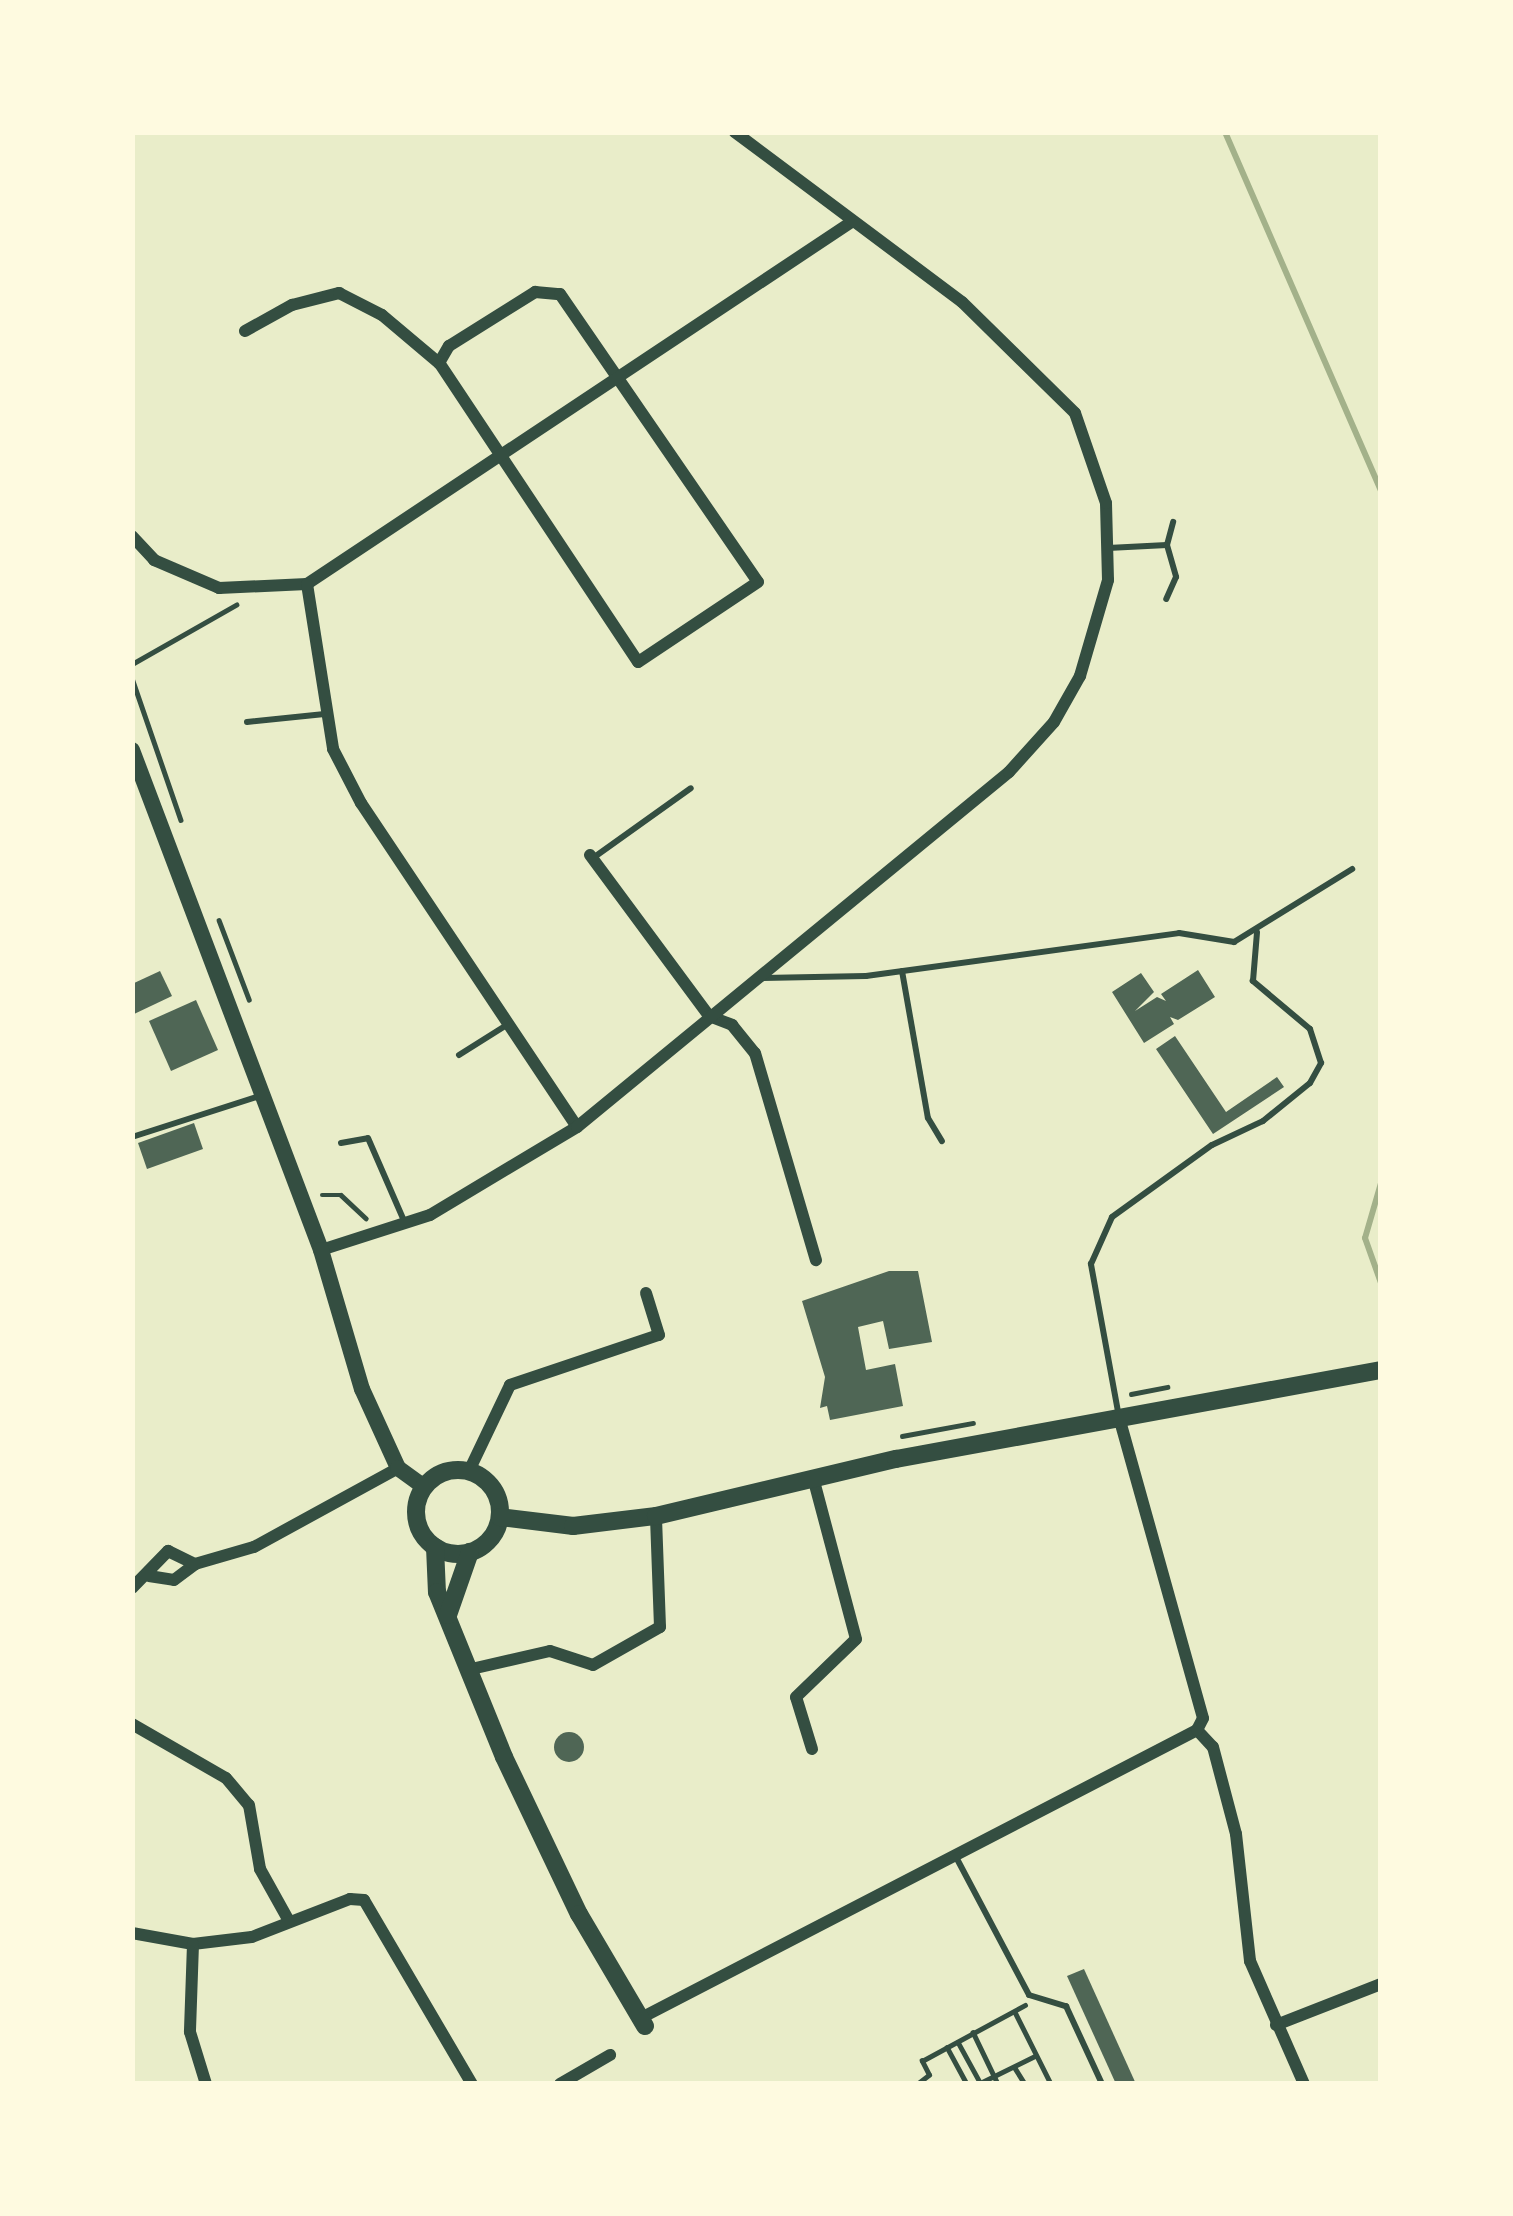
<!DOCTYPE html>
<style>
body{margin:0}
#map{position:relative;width:1513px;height:2216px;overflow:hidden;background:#e9edc9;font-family:Overpass,sans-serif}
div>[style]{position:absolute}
.stream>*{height:6px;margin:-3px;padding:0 3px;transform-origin:3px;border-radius:3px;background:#a3b18a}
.building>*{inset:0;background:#4f6655}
.round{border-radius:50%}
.path>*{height:4.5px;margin:-2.25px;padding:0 2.25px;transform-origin:2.25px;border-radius:2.25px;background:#344e41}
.service>*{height:6px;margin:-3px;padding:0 3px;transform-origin:3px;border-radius:3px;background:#344e41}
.minor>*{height:12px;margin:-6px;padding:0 6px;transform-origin:6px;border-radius:6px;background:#344e41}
.secondary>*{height:16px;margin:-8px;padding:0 8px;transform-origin:8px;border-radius:8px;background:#344e41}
.primary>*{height:18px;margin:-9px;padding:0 9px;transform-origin:9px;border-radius:9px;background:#344e41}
.primary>.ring{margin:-9px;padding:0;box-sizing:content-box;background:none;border:18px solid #344e41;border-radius:50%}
span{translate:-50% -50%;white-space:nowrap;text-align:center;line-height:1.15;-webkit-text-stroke:9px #fefae0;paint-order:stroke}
.frame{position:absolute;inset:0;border:135px solid #fefae0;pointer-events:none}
</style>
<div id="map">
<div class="stream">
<div style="left:1225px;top:132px;width:391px;rotate:66.5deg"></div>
<div style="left:1381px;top:1183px;width:57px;rotate:106.2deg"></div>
<div style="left:1365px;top:1238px;width:48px;rotate:70.4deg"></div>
</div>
<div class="building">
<div style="clip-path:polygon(1198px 970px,1215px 997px,1178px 1020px,1170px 1017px,1174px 1024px,1144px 1043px,1112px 992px,1141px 973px,1154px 992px,1135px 1011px,1157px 997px,1166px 1001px,1161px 994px)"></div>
<div style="clip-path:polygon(160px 971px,172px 996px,132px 1015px,132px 984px)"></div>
<div style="clip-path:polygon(196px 1000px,218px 1050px,171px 1071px,149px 1021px)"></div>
<div style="clip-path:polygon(1175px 1036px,1226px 1112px,1277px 1077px,1284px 1087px,1213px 1134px,1156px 1049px)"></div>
<div style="clip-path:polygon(194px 1123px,203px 1149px,147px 1169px,138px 1143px)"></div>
<div style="clip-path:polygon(889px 1271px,918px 1271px,932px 1342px,889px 1349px,883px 1321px,858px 1327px,866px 1370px,895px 1364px,903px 1406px,830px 1420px,827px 1406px,820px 1408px,825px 1377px,802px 1301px)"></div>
<div class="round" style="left:554px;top:1732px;width:30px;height:30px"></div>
<div style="clip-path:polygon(1084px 1969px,1136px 2084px,1116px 2084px,1067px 1976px)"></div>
</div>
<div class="path">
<div style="left:132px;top:664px;width:120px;rotate:-29.6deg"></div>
<div style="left:132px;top:678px;width:150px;rotate:71deg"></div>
<div style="left:219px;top:920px;width:85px;rotate:69.2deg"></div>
<div style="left:322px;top:1195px;width:19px"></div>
<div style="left:341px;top:1195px;width:34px;rotate:43deg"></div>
<div style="left:1131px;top:1394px;width:37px;rotate:-11deg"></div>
<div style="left:902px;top:1436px;width:72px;rotate:-10.4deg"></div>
<div style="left:1015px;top:2012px;width:80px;rotate:63.4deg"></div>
<div style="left:973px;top:2032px;width:58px;rotate:64.3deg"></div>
<div style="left:958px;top:2042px;width:48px;rotate:61.3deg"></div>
<div style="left:947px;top:2047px;width:42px;rotate:61.6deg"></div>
<div style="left:1015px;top:2068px;width:19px;rotate:58deg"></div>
<div style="left:917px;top:2084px;width:15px;rotate:-37deg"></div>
<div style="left:929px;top:2075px;width:16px;rotate:-117deg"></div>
<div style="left:922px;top:2061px;width:117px;rotate:-28.5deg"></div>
<div style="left:978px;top:2084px;width:64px;rotate:-26.2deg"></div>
</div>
<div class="service">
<div style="left:1167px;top:545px;width:24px;rotate:-75deg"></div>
<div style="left:1108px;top:548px;width:59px;rotate:-2.9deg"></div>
<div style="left:1167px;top:545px;width:33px;rotate:74deg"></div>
<div style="left:1176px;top:577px;width:24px;rotate:114deg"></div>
<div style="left:247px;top:722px;width:78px;rotate:-5.9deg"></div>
<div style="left:593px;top:858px;width:120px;rotate:-35.5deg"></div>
<div style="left:902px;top:971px;width:149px;rotate:80deg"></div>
<div style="left:928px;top:1118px;width:27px;rotate:59deg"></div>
<div style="left:763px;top:978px;width:103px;rotate:-1.1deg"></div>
<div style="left:866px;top:976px;width:316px;rotate:-7.8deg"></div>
<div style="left:1179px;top:933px;width:56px;rotate:9.3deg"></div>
<div style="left:1234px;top:942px;width:139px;rotate:-31.7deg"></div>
<div style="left:459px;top:1055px;width:54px;rotate:-32.2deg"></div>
<div style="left:132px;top:1137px;width:134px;rotate:-17.8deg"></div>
<div style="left:341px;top:1143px;width:27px;rotate:-10deg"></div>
<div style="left:368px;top:1138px;width:93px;rotate:66.5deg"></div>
<div style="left:1119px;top:1417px;width:156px;rotate:-100.4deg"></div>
<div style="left:1091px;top:1264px;width:51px;rotate:-65.9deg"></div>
<div style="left:1112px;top:1217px;width:123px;rotate:-35.8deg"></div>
<div style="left:1212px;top:1145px;width:56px;rotate:-25.2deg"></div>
<div style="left:1263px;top:1121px;width:60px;rotate:-39deg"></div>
<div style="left:1310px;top:1083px;width:23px;rotate:-61deg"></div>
<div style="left:1321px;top:1063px;width:36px;rotate:-108deg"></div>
<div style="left:1310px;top:1029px;width:75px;rotate:-139.9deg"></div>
<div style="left:1253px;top:981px;width:49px;rotate:-85.3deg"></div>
<div style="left:956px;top:1857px;width:156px;rotate:62.1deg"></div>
<div style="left:1029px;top:1995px;width:39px;rotate:17deg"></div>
<div style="left:1066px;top:2006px;width:86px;rotate:65.2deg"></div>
</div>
<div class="minor">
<div style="left:535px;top:292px;width:25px;rotate:5deg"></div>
<div style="left:560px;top:294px;width:349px;rotate:55.5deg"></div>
<div style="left:758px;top:582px;width:144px;rotate:146.3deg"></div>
<div style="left:638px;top:662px;width:359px;rotate:-123.6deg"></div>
<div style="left:439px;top:363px;width:20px;rotate:-60deg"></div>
<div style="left:449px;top:346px;width:102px;rotate:-32.1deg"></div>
<div style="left:245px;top:331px;width:54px;rotate:-29deg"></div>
<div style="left:292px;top:305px;width:49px;rotate:-14.3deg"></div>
<div style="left:339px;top:293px;width:48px;rotate:27.1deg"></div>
<div style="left:382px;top:315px;width:75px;rotate:40.1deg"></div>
<div style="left:132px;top:536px;width:33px;rotate:47deg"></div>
<div style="left:154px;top:560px;width:71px;rotate:23.3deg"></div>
<div style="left:219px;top:588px;width:88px;rotate:-2.6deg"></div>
<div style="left:307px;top:584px;width:652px;rotate:-33.62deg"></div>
<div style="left:307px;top:584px;width:167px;rotate:81deg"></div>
<div style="left:333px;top:749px;width:61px;rotate:62.6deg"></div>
<div style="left:361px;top:803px;width:389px;rotate:56.3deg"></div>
<div style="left:577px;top:1127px;width:171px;rotate:149.1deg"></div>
<div style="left:430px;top:1215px;width:114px;rotate:162.2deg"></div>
<div style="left:590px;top:855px;width:200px;rotate:53.5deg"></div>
<div style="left:709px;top:1016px;width:25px;rotate:21deg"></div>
<div style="left:732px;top:1025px;width:36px;rotate:51deg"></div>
<div style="left:755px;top:1053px;width:216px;rotate:73.6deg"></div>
<div style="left:577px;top:1127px;width:559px;rotate:-39.41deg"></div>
<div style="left:1009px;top:772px;width:67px;rotate:-48deg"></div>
<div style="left:1054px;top:722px;width:53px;rotate:-60.5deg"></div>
<div style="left:1080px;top:676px;width:100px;rotate:-73.7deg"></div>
<div style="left:1108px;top:580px;width:77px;rotate:-91.5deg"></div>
<div style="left:1106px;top:503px;width:95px;rotate:-109deg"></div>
<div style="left:1075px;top:413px;width:158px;rotate:-135.5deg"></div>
<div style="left:962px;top:302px;width:284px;rotate:-143.2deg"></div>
<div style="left:469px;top:1471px;width:95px;rotate:-64.5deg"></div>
<div style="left:510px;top:1385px;width:157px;rotate:-18.6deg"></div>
<div style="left:659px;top:1335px;width:44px;rotate:-107.2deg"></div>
<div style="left:149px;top:1576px;width:25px;rotate:9deg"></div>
<div style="left:174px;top:1580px;width:26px;rotate:-37deg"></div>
<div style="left:195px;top:1564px;width:61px;rotate:-16.1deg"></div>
<div style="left:254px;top:1547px;width:164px;rotate:-28.7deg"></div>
<div style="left:132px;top:1588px;width:52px;rotate:-45.8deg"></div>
<div style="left:168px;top:1551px;width:30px;rotate:26deg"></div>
<div style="left:467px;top:1670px;width:85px;rotate:-12.9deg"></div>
<div style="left:550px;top:1651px;width:45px;rotate:18deg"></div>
<div style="left:593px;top:1665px;width:77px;rotate:-29.6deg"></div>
<div style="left:660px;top:1627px;width:111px;rotate:-92.1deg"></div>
<div style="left:132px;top:1724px;width:108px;rotate:29.9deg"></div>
<div style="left:226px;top:1778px;width:35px;rotate:50deg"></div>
<div style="left:249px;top:1805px;width:65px;rotate:80.2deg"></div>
<div style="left:260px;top:1869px;width:60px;rotate:60.9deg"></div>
<div style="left:1197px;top:1730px;width:23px;rotate:47deg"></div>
<div style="left:1213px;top:1747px;width:90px;rotate:75.2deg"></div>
<div style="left:1236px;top:1834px;width:128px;rotate:83.7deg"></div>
<div style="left:1250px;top:1961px;width:134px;rotate:66.3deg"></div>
<div style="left:812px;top:1749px;width:54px;rotate:-107.1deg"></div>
<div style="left:796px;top:1697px;width:83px;rotate:-44deg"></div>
<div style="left:856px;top:1639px;width:168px;rotate:-104.9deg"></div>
<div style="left:132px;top:1933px;width:62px;rotate:10.2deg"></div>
<div style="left:193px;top:1944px;width:59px;rotate:-6.8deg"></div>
<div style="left:252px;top:1937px;width:105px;rotate:-21.2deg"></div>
<div style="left:350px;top:1899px;width:14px;rotate:4deg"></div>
<div style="left:364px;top:1900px;width:213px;rotate:59.6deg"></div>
<div style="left:193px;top:1944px;width:88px;rotate:92deg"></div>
<div style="left:190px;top:2032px;width:54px;rotate:72.9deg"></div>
<div style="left:641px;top:2018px;width:626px;rotate:-27.38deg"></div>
<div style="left:1197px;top:1730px;width:13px;rotate:-63deg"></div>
<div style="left:1203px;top:1718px;width:313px;rotate:-105.6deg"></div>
<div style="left:1276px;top:2025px;width:113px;rotate:-21.3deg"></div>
<div style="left:560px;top:2084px;width:58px;rotate:-30.1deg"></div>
</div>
<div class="secondary">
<div style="left:132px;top:750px;width:535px;rotate:69.29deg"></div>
<div style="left:321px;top:1250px;width:145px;rotate:73.6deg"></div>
<div style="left:362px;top:1389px;width:87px;rotate:65.5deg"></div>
<div style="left:398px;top:1468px;width:32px;rotate:36deg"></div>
</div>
<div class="primary">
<div class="ring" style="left:416px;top:1470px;width:66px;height:66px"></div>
<div style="left:500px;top:1517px;width:74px;rotate:7deg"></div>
<div style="left:573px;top:1526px;width:84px;rotate:-6.9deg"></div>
<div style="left:656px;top:1516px;width:247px;rotate:-13.4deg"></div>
<div style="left:896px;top:1459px;width:493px;rotate:-10.4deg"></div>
<div style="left:435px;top:1547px;width:45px;rotate:87.5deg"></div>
<div style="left:437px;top:1592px;width:178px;rotate:67.9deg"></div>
<div style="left:504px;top:1757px;width:174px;rotate:64.5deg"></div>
<div style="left:579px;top:1914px;width:130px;rotate:59.5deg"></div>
<div style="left:448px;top:1615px;width:67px;rotate:-70.8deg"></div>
</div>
<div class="frame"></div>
</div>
